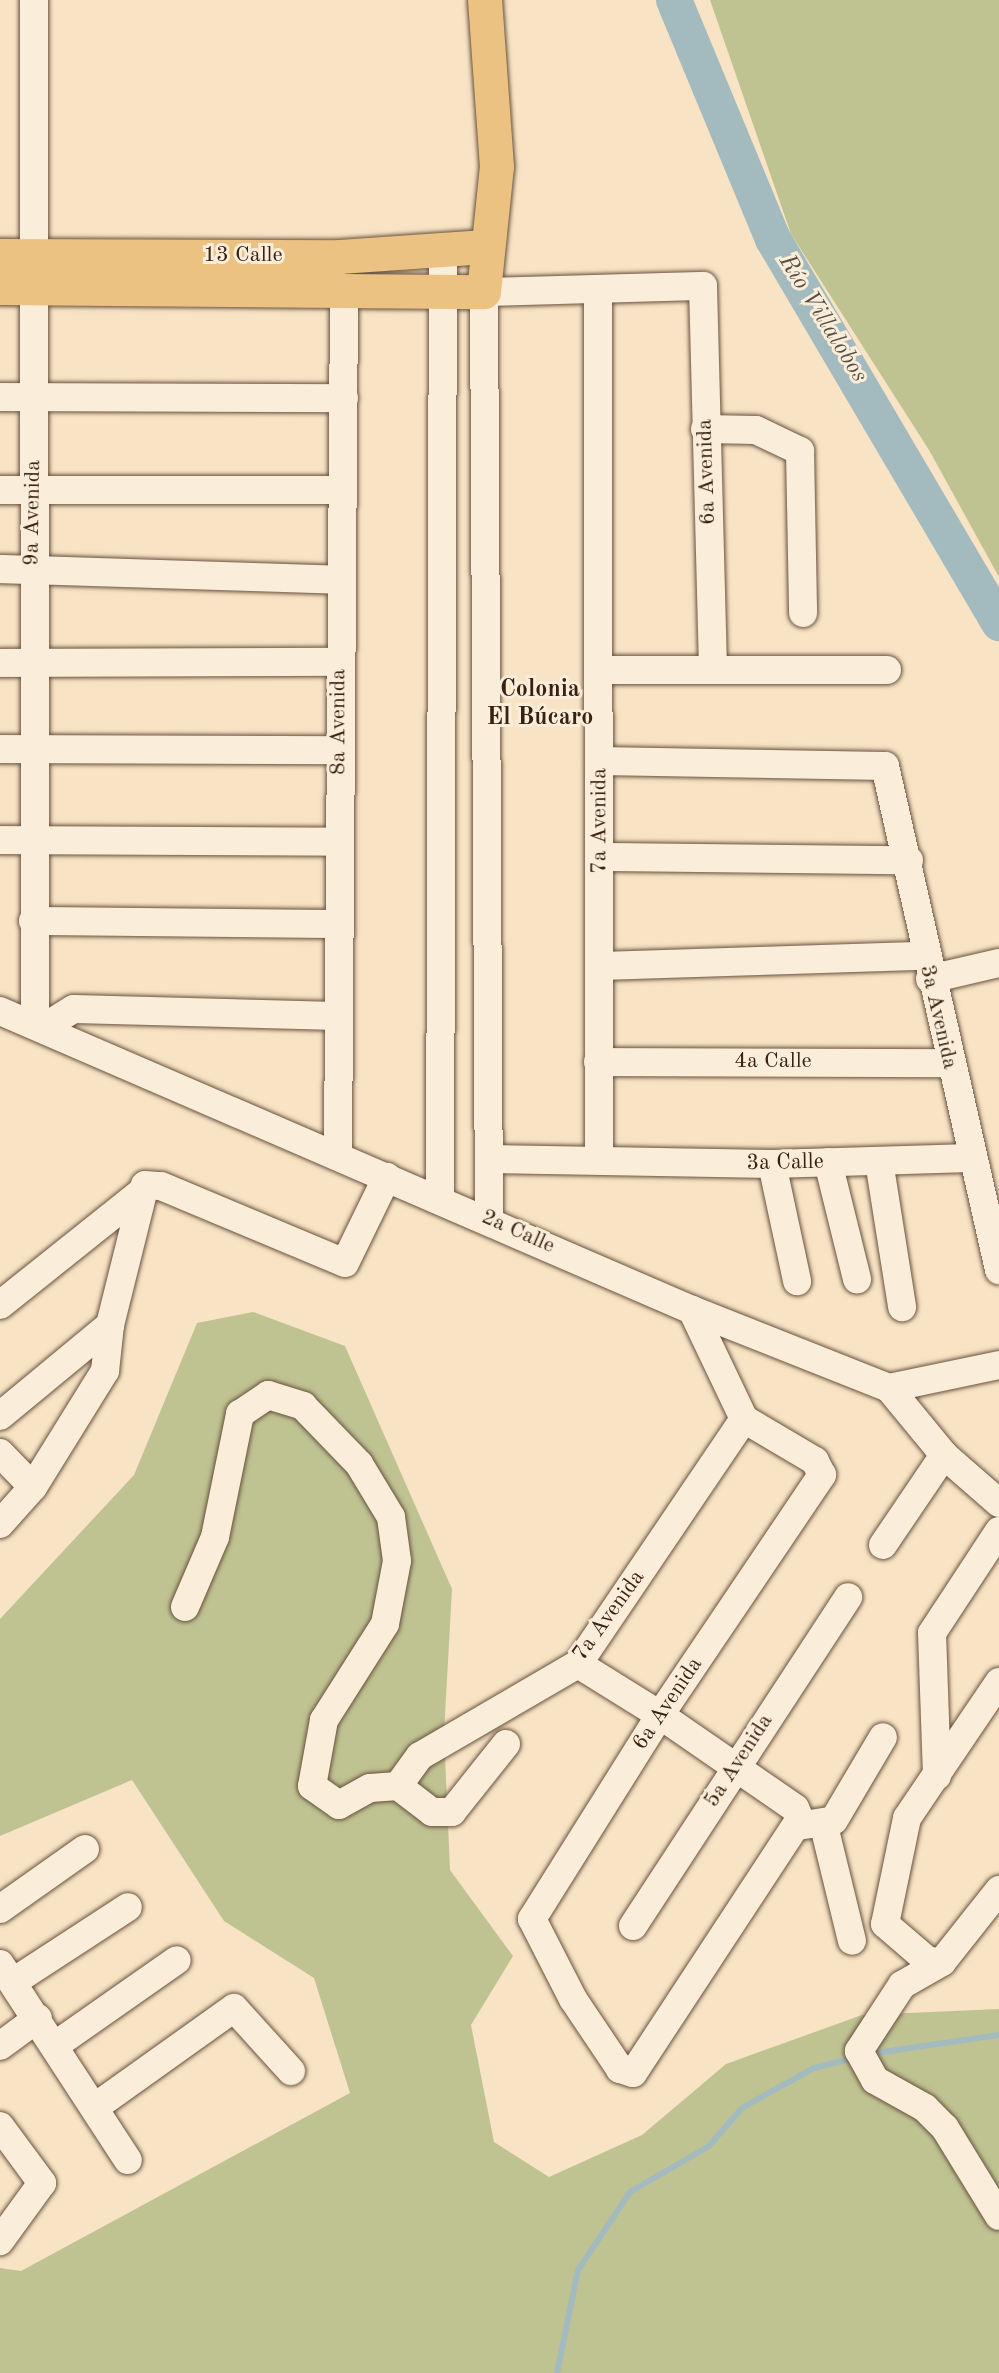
<!DOCTYPE html>
<meta charset="utf-8">
<style>
body{margin:0}
#map{position:relative;width:999px;height:2373px;overflow:hidden;background:#f8e3c4;font-family:"Old Standard TT",serif}
div>[style]{position:absolute}
.green>*{inset:0;background:#bfc392}
.stream>*{height:6px;margin:-3px;padding:0 3px;transform-origin:3px;border-radius:3px;background:#a3bbbf}
.river>*{height:36px;margin:-18px;padding:0 18px;transform-origin:18px;border-radius:18px;background:#a3bbbf}
.roads{filter:drop-shadow(0 0 2px #68523e) drop-shadow(0 0 2px #68523e)}
.minor>*{height:28px;margin:-14px;padding:0 14px;transform-origin:14px;border-radius:14px;background:#faedd9}
.major>*{height:34px;margin:-17px;padding:0 17px;transform-origin:17px;border-radius:17px;background:#ecc282}
span{translate:-50% -50%;white-space:nowrap;text-align:center;line-height:1.15;-webkit-text-stroke:6px #faedd9;paint-order:stroke}
.street-label{font-size:22px;color:#382111}
.water-label{font-size:24px;color:#584f45;font-style:italic}
.neighbourhood-label{font-size:24px;color:#382111;font-weight:700}
</style>
<div id="map">
<div class="green">
<div style="clip-path:polygon(710px 0,999px 0,999px 577px,929px 450px,791px 234px)"></div>
<div style="clip-path:polygon(253px 1312px,345px 1346px,452px 1589px,444px 1733px,450px 1870px,513px 1956px,471px 2025px,494px 2142px,549px 2177px,642px 2135px,726px 2064px,862px 2015px,999px 2009px,999px 2373px,0 2373px,0 2268px,21px 2271px,350px 2093px,314px 1978px,224px 1921px,132px 1780px,0 1836px,0 1619px,134px 1475px,197px 1323px)"></div>
</div>
<div class="stream">
<div style="left:869px;top:2054px;width:131px;rotate:-8.3deg"></div>
<div style="left:557px;top:2373px;width:105px;rotate:-78.5deg"></div>
<div style="left:578px;top:2270px;width:94px;rotate:-56.3deg"></div>
<div style="left:630px;top:2192px;width:91px;rotate:-30.2deg"></div>
<div style="left:709px;top:2146px;width:50px;rotate:-49deg"></div>
<div style="left:742px;top:2108px;width:82px;rotate:-29.1deg"></div>
<div style="left:814px;top:2068px;width:41px;rotate:-14deg"></div>
</div>
<div class="river">
<div style="left:674px;top:0;width:259px;rotate:67.5deg"></div>
<div style="left:773px;top:239px;width:446px;rotate:59.5deg"></div>
</div>
<div class="roads">
<div class="minor">
<div style="left:34px;top:0;width:1025px;rotate:89.94deg"></div>
<div style="left:598px;top:290px;width:870px;rotate:89.93deg"></div>
<div style="left:0;top:397px;width:344px;rotate:0.2deg"></div>
<div style="left:705px;top:429px;width:51px;rotate:1.1deg"></div>
<div style="left:756px;top:430px;width:49px;rotate:25.5deg"></div>
<div style="left:800px;top:451px;width:162px;rotate:88.9deg"></div>
<div style="left:0;top:490px;width:342px"></div>
<div style="left:0;top:569px;width:341px;rotate:1.8deg"></div>
<div style="left:0;top:663px;width:339px;rotate:-0.2deg"></div>
<div style="left:598px;top:670px;width:289px"></div>
<div style="left:0;top:749px;width:338px;rotate:0.2deg"></div>
<div style="left:599px;top:761px;width:286px;rotate:1deg"></div>
<div style="left:885px;top:766px;width:517px;rotate:77.25deg"></div>
<div style="left:0;top:840px;width:338px;rotate:0.3deg"></div>
<div style="left:600px;top:857px;width:309px;rotate:0.6deg"></div>
<div style="left:33px;top:921px;width:306px;rotate:0.6deg"></div>
<div style="left:601px;top:966px;width:323px;rotate:-1.8deg"></div>
<div style="left:930px;top:979px;width:71px;rotate:-13.1deg"></div>
<div style="left:0;top:1011px;width:754px;rotate:23.37deg"></div>
<div style="left:692px;top:1310px;width:212px;rotate:21.6deg"></div>
<div style="left:889px;top:1388px;width:87px;rotate:50.6deg"></div>
<div style="left:944px;top:1455px;width:73px;rotate:41.1deg"></div>
<div style="left:43px;top:1028px;width:36px;rotate:-32deg"></div>
<div style="left:74px;top:1009px;width:263px;rotate:1.5deg"></div>
<div style="left:598px;top:1062px;width:351px;rotate:0.2deg"></div>
<div style="left:338px;top:1155px;width:865px;rotate:-89.6deg"></div>
<div style="left:489px;top:1159px;width:283px;rotate:1deg"></div>
<div style="left:772px;top:1164px;width:199px;rotate:-1.7deg"></div>
<div style="left:879px;top:1161px;width:148px;rotate:81deg"></div>
<div style="left:828px;top:1162px;width:121px;rotate:76.1deg"></div>
<div style="left:772px;top:1164px;width:120px;rotate:77.9deg"></div>
<div style="left:440px;top:1198px;width:949px;rotate:-89.82deg"></div>
<div style="left:489px;top:1219px;width:927px;rotate:-90.31deg"></div>
<div style="left:484px;top:292px;width:219px;rotate:-1.6deg"></div>
<div style="left:703px;top:286px;width:380px;rotate:88.5deg"></div>
<div style="left:0;top:1305px;width:184px;rotate:-38.6deg"></div>
<div style="left:889px;top:1388px;width:112px;rotate:-11.8deg"></div>
<div style="left:0;top:1416px;width:143px;rotate:-39.6deg"></div>
<div style="left:0;top:1453px;width:47px;rotate:45.9deg"></div>
<div style="left:0;top:1524px;width:50px;rotate:-48.3deg"></div>
<div style="left:33px;top:1487px;width:137px;rotate:-58.2deg"></div>
<div style="left:105px;top:1371px;width:46px;rotate:-83.8deg"></div>
<div style="left:110px;top:1325px;width:144px;rotate:-76deg"></div>
<div style="left:145px;top:1185px;width:16px;rotate:4deg"></div>
<div style="left:161px;top:1186px;width:199px;rotate:22.7deg"></div>
<div style="left:345px;top:1263px;width:96px;rotate:-64deg"></div>
<div style="left:883px;top:1545px;width:109px;rotate:-55.9deg"></div>
<div style="left:185px;top:1607px;width:76px;rotate:-66.8deg"></div>
<div style="left:215px;top:1537px;width:126px;rotate:-78.5deg"></div>
<div style="left:240px;top:1414px;width:34px;rotate:-34deg"></div>
<div style="left:268px;top:1395px;width:37px;rotate:17deg"></div>
<div style="left:303px;top:1406px;width:81px;rotate:46deg"></div>
<div style="left:359px;top:1464px;width:62px;rotate:58.9deg"></div>
<div style="left:391px;top:1517px;width:44px;rotate:82.2deg"></div>
<div style="left:397px;top:1561px;width:64px;rotate:100.8deg"></div>
<div style="left:385px;top:1624px;width:114px;rotate:122.4deg"></div>
<div style="left:324px;top:1720px;width:67px;rotate:100.3deg"></div>
<div style="left:312px;top:1786px;width:33px;rotate:35deg"></div>
<div style="left:339px;top:1805px;width:35px;rotate:-29deg"></div>
<div style="left:370px;top:1788px;width:28px;rotate:-4deg"></div>
<div style="left:578px;top:1664px;width:97px;rotate:31.9deg"></div>
<div style="left:660px;top:1715px;width:164px;rotate:34.6deg"></div>
<div style="left:795px;top:1808px;width:12px;rotate:66deg"></div>
<div style="left:800px;top:1819px;width:304px;rotate:123.3deg"></div>
<div style="left:633px;top:2073px;width:14px;rotate:-163deg"></div>
<div style="left:620px;top:2069px;width:84px;rotate:-123.9deg"></div>
<div style="left:573px;top:1999px;width:90px;rotate:-117.1deg"></div>
<div style="left:532px;top:1919px;width:241px;rotate:-57.9deg"></div>
<div style="left:660px;top:1715px;width:290px;rotate:-56deg"></div>
<div style="left:822px;top:1475px;width:16px;rotate:-117deg"></div>
<div style="left:815px;top:1461px;width:82px;rotate:-149.4deg"></div>
<div style="left:744px;top:1419px;width:121px;rotate:-115.5deg"></div>
<div style="left:999px;top:1682px;width:164px;rotate:124.1deg"></div>
<div style="left:907px;top:1818px;width:108px;rotate:101.7deg"></div>
<div style="left:885px;top:1924px;width:57px;rotate:40.7deg"></div>
<div style="left:928px;top:1961px;width:14px;rotate:4deg"></div>
<div style="left:942px;top:1962px;width:92px;rotate:-51.6deg"></div>
<div style="left:506px;top:1744px;width:87px;rotate:128.5deg"></div>
<div style="left:452px;top:1812px;width:20px;rotate:180deg"></div>
<div style="left:432px;top:1812px;width:43px;rotate:-142.6deg"></div>
<div style="left:398px;top:1786px;width:37px;rotate:-54deg"></div>
<div style="left:420px;top:1756px;width:183px;rotate:-30.2deg"></div>
<div style="left:578px;top:1664px;width:296px;rotate:-55.9deg"></div>
<div style="left:937px;top:1776px;width:143px;rotate:-92deg"></div>
<div style="left:932px;top:1633px;width:122px;rotate:-56.7deg"></div>
<div style="left:798px;top:1826px;width:36px;rotate:-9deg"></div>
<div style="left:834px;top:1820px;width:96px;rotate:-59.4deg"></div>
<div style="left:824px;top:1826px;width:118px;rotate:76.3deg"></div>
<div style="left:0;top:1909px;width:104px;rotate:-35.2deg"></div>
<div style="left:633px;top:1926px;width:393px;rotate:-56.8deg"></div>
<div style="left:942px;top:1962px;width:46px;rotate:150.1deg"></div>
<div style="left:902px;top:1985px;width:79px;rotate:123.1deg"></div>
<div style="left:859px;top:2051px;width:33px;rotate:61deg"></div>
<div style="left:875px;top:2080px;width:57px;rotate:29.2deg"></div>
<div style="left:925px;top:2108px;width:28px;rotate:45deg"></div>
<div style="left:945px;top:2128px;width:103px;rotate:58.5deg"></div>
<div style="left:0;top:1964px;width:234px;rotate:56.9deg"></div>
<div style="left:13px;top:1982px;width:137px;rotate:-33.1deg"></div>
<div style="left:57px;top:2044px;width:146px;rotate:-35deg"></div>
<div style="left:0;top:2046px;width:47px;rotate:-36.4deg"></div>
<div style="left:98px;top:2105px;width:167px;rotate:-35.5deg"></div>
<div style="left:234px;top:2008px;width:85px;rotate:47.9deg"></div>
<div style="left:0;top:2126px;width:71px;rotate:53.6deg"></div>
<div style="left:42px;top:2183px;width:72px;rotate:125.9deg"></div>
</div>
<div class="major">
<div style="left:0;top:256px;width:340px;rotate:0.2deg"></div>
<div style="left:340px;top:257px;width:146px;rotate:-3.9deg"></div>
<div style="left:0;top:288px;width:484px;rotate:0.5deg"></div>
<div style="left:484px;top:292px;width:126px;rotate:-84.1deg"></div>
<div style="left:497px;top:167px;width:167px;rotate:-94.1deg"></div>
</div>
</div>
<div class="street-label">
<span style="left:243px;top:256px">13 Calle</span>
<span style="left:707px;top:472px;rotate:-92deg">6a Avenida</span>
<span style="left:33px;top:513px;rotate:-89deg">9a Avenida</span>
<span style="left:339px;top:722px;rotate:-90deg">8a Avenida</span>
<span style="left:600px;top:821px;rotate:-90deg">7a Avenida</span>
<span style="left:938px;top:1017px;rotate:77deg">3a Avenida</span>
<span style="left:773px;top:1062px">4a Calle</span>
<span style="left:785px;top:1163px;rotate:-1deg">3a Calle</span>
<span style="left:518px;top:1232px;rotate:24deg">2a Calle</span>
<span style="left:609px;top:1616px;rotate:-54deg">7a Avenida</span>
<span style="left:668px;top:1704px;rotate:-56deg">6a Avenida</span>
<span style="left:739px;top:1761px;rotate:-57deg">5a Avenida</span>
</div>
<div class="water-label">
<span style="left:822px;top:319px;rotate:58deg">Río Villalobos</span>
</div>
<div class="neighbourhood-label">
<span style="left:540px;top:705px">Colonia<br>El Búcaro</span>
</div>
</div>
